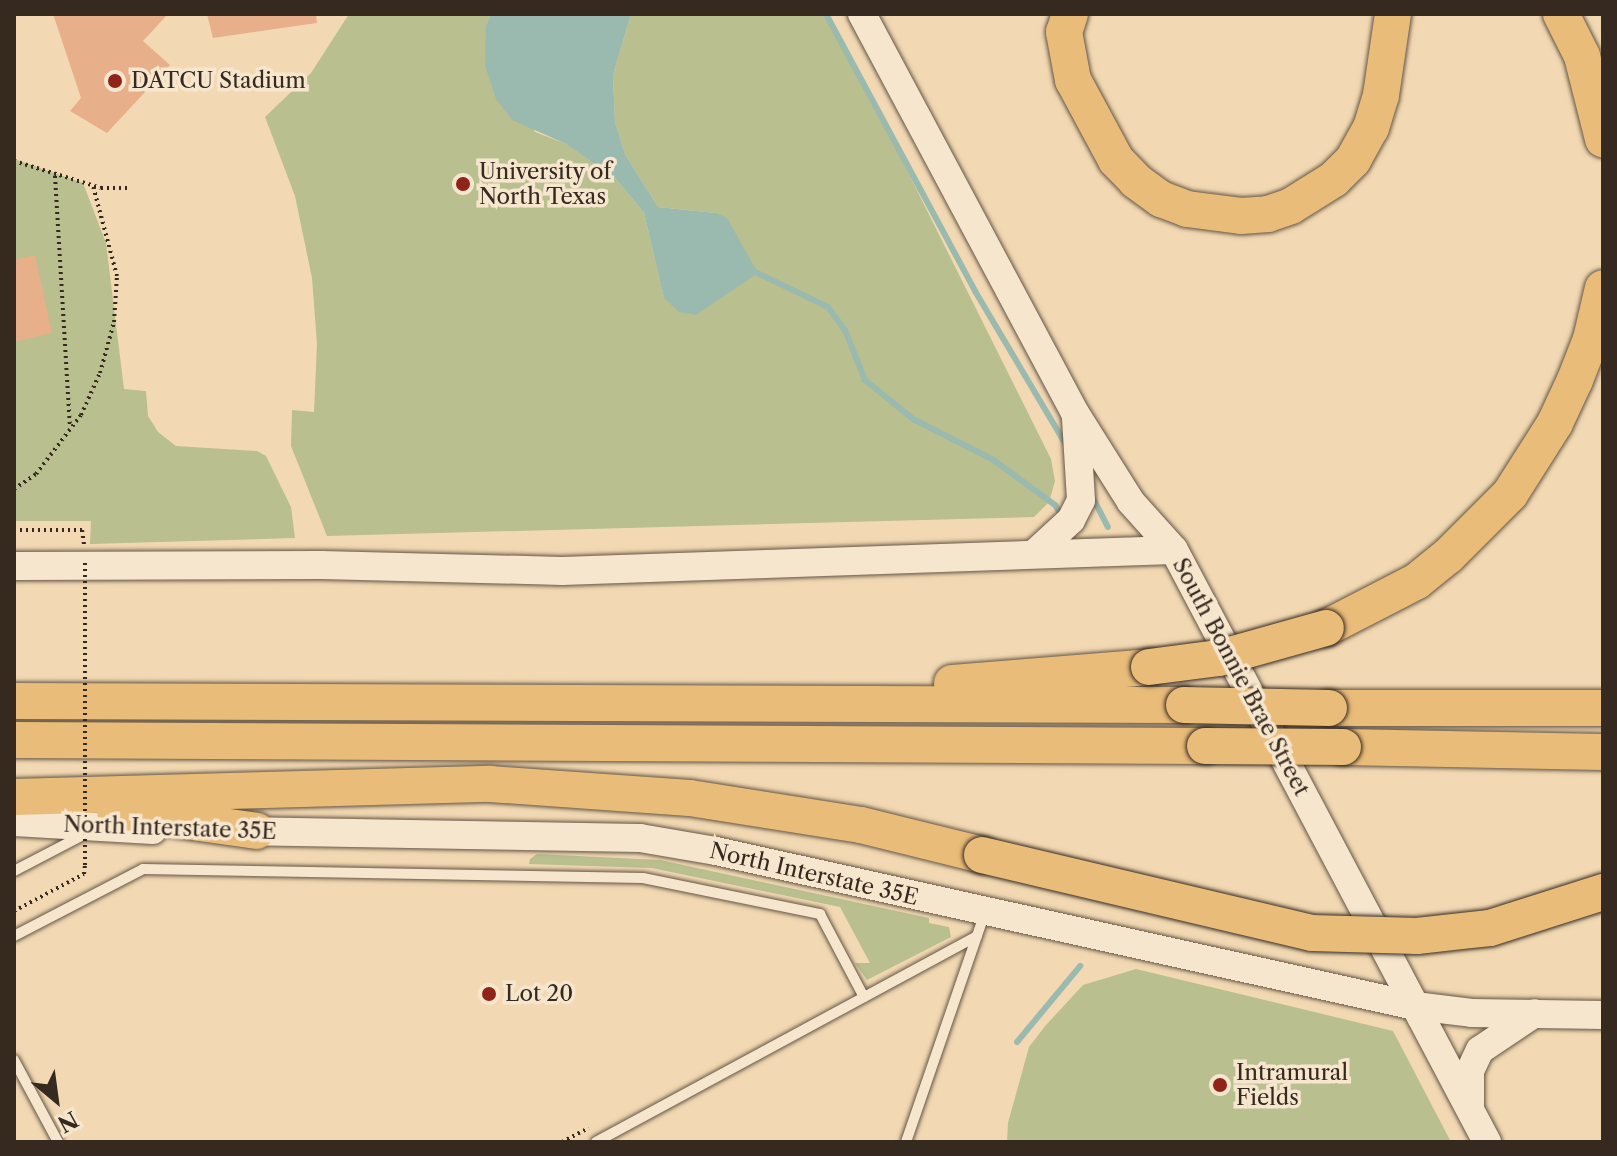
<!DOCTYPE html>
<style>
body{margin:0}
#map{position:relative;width:1617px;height:1156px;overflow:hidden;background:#f2d9b3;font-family:"Libre Caslon Text",serif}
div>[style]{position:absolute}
.green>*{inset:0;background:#b9bf8e}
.water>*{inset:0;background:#9bbaaf}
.stream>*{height:6px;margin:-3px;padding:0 3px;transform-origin:3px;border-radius:3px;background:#9bbaaf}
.building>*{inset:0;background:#e7af8a}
.path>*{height:4px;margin-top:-2px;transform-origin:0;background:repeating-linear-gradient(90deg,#352920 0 2px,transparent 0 6px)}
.roads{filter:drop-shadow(0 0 2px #645545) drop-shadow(0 0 2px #645545)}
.lane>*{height:10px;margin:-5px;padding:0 5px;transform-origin:5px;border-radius:5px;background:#f7e6ce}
.secondary>*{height:28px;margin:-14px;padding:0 14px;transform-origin:14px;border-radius:14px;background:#f7e6ce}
.highway>*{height:36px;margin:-18px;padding:0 18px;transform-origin:18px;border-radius:18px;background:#e9bc7a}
.path-bridge>*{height:4px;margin-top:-2px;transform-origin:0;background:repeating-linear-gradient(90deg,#352920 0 2px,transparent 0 6px)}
.bridges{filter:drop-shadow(0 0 2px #352920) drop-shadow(0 0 2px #352920)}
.highway-bridge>*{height:36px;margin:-18px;padding:0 18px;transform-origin:18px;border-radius:18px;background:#e9bc7a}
.dots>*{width:22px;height:22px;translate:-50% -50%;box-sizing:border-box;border:4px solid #f7e6ce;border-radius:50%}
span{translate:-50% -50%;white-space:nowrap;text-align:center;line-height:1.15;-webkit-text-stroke:7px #f7e6ce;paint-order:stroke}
.poi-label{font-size:22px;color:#352920}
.left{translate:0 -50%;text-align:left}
.street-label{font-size:22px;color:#352920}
.frame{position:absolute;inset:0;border:16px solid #352920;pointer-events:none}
.north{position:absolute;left:16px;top:1060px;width:80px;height:80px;-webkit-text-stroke:6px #f7e6ce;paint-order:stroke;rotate:151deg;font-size:22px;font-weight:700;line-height:32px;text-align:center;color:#352920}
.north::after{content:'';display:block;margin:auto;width:28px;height:36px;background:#352920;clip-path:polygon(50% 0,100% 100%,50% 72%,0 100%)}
</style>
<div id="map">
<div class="green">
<div style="clip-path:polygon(349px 14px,491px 14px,486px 25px,535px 132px,564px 143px,615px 178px,644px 213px,664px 297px,716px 213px,658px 207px,625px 154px,615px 122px,613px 75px,631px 14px,829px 14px,1051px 459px,1055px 481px,1049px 502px,1034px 517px,327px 536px,291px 446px,292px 410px,314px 412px,317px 344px,312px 278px,295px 196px,265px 117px,311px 73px)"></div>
<div style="clip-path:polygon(14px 159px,83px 183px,106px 243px,124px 389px,146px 391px,148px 416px,158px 432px,176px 446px,257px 451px,266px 456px,291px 507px,295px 538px,90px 544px,91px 521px,14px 521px)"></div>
<div style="clip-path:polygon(537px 854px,660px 860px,929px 918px,929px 923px,949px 927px,951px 937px,867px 980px,855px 963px,870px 963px,840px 907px,652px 868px,529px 864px,530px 859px)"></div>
<div style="clip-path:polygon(1136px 969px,1393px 1031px,1451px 1142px,1007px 1142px,1008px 1123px,1029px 1047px,1046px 1025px,1083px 985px)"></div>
</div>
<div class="water">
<div style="clip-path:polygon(491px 14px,631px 14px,613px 75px,615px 122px,625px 154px,658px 207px,716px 213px,727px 218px,758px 273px,696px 315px,679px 312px,664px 298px,644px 213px,615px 178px,564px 143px,512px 120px,496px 99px,485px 66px,486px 25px)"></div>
</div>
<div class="stream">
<div style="left:826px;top:14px;width:315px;rotate:61.7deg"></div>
<div style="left:975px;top:291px;width:179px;rotate:59.4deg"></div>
<div style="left:751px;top:270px;width:85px;rotate:25.7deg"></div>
<div style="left:828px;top:307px;width:29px;rotate:54deg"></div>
<div style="left:845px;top:330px;width:54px;rotate:68.2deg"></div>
<div style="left:865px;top:380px;width:62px;rotate:39.1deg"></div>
<div style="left:913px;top:419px;width:89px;rotate:26.9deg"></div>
<div style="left:992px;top:459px;width:78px;rotate:36.1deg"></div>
<div style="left:1055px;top:505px;width:13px;rotate:58deg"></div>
<div style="left:1091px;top:494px;width:37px;rotate:63deg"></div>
<div style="left:1017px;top:1042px;width:99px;rotate:-50.3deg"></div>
</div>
<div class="building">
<div style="clip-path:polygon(53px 14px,168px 14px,143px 41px,170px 65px,107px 133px,70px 111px,81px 98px)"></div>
<div style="clip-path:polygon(207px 14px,316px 14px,317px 23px,213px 38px)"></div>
<div style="clip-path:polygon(35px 255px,52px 333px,14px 342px,14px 260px)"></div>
</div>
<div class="path">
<div style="left:14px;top:161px;width:91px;rotate:17.2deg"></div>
<div style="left:101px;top:188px;width:27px"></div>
<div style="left:55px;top:176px;width:249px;rotate:86.6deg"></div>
<div style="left:14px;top:489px;width:27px;rotate:-34deg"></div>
<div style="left:36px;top:474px;width:74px;rotate:-52.7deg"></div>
<div style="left:81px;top:415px;width:46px;rotate:-65.7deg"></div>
<div style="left:100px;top:373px;width:53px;rotate:-74.6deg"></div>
<div style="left:114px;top:322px;width:46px;rotate:-86.3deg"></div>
<div style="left:117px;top:276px;width:93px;rotate:-104.9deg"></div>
<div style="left:14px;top:530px;width:68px"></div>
<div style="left:82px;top:530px;width:15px;rotate:82deg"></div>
<div style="left:14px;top:911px;width:79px;rotate:-27.9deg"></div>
<div style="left:84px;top:874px;width:9px;rotate:-84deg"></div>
<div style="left:562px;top:1142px;width:30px;rotate:-28deg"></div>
</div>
<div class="roads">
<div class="lane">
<div style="left:14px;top:871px;width:82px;rotate:-27.5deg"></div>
<div style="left:14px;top:936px;width:145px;rotate:-27.4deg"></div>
<div style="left:143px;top:869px;width:500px;rotate:1.03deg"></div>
<div style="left:643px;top:878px;width:181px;rotate:11.5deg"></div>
<div style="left:820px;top:914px;width:94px;rotate:62.1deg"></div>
<div style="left:14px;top:1060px;width:93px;rotate:61.8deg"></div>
<div style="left:596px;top:1142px;width:433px;rotate:-28.4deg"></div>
<div style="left:906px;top:1142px;width:242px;rotate:-71deg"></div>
</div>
<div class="secondary">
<div style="left:862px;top:14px;width:452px;rotate:61.9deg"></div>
<div style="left:1075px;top:413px;width:105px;rotate:57.8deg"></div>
<div style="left:1131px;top:502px;width:64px;rotate:48.1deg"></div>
<div style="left:1174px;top:550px;width:670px;rotate:62.13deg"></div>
<div style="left:1035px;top:553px;width:49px;rotate:-42.5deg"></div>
<div style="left:1071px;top:520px;width:22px;rotate:-63deg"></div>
<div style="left:1081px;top:500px;width:82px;rotate:-93.5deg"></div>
<div style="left:14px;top:566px;width:307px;rotate:-0.2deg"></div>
<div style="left:321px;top:565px;width:241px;rotate:1.4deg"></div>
<div style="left:562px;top:571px;width:612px;rotate:-1.97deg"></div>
<div style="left:14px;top:822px;width:139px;rotate:3.3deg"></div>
<div style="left:238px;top:831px;width:402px;rotate:1deg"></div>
<div style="left:640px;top:838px;width:77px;rotate:9.7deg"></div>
<div style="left:716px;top:851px;width:716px;rotate:12.5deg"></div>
<div style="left:1415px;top:1006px;width:57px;rotate:7deg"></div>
<div style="left:1472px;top:1013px;width:131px;rotate:0.9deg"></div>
<div style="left:1470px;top:1107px;width:36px;rotate:-90deg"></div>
<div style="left:1470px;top:1071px;width:23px;rotate:-65deg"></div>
<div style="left:1480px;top:1050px;width:66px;rotate:-33.9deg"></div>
</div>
<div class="highway">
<div style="left:1070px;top:14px;width:19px;rotate:108deg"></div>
<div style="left:1064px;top:32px;width:49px;rotate:79.4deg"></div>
<div style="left:1073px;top:80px;width:91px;rotate:61.7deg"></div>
<div style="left:1116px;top:160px;width:29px;rotate:46deg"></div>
<div style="left:1136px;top:181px;width:31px;rotate:36deg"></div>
<div style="left:1161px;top:199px;width:28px;rotate:21deg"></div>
<div style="left:1187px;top:209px;width:54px;rotate:7.4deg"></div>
<div style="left:1241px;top:216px;width:27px;rotate:-4deg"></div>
<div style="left:1268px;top:214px;width:24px;rotate:-19deg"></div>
<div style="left:1291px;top:206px;width:51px;rotate:-32.1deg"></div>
<div style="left:1334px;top:179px;width:27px;rotate:-45deg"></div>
<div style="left:1353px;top:160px;width:37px;rotate:-61deg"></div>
<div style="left:1371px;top:128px;width:34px;rotate:-73deg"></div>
<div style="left:1381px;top:95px;width:82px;rotate:-81.6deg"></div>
<div style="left:1561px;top:14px;width:47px;rotate:63.4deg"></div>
<div style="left:1582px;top:56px;width:86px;rotate:75.8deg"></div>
<div style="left:1326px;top:628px;width:102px;rotate:-27.3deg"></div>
<div style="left:1417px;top:581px;width:40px;rotate:-39deg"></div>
<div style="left:1448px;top:556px;width:88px;rotate:-45deg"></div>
<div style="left:1510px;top:494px;width:84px;rotate:-57.6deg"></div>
<div style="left:1555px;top:423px;width:47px;rotate:-65.1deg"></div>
<div style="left:1575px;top:380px;width:44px;rotate:-68.7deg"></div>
<div style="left:1591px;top:339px;width:52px;rotate:-76.8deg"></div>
<div style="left:952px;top:683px;width:198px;rotate:-4.6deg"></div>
<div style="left:14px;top:701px;width:1170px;rotate:0.2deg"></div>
<div style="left:1329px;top:708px;width:274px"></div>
<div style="left:14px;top:740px;width:1191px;rotate:0.29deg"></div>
<div style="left:1343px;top:747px;width:260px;rotate:1.1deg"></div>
<div style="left:14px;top:797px;width:476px;rotate:-1.6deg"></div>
<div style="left:490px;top:784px;width:200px;rotate:4deg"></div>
<div style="left:690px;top:798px;width:173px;rotate:9deg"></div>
<div style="left:861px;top:825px;width:125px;rotate:13.9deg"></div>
<div style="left:115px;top:811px;width:143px;rotate:8deg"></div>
</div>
</div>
<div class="path-bridge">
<div style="left:85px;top:865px;width:306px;rotate:-90deg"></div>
</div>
<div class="bridges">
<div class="highway-bridge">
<div style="left:1149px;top:667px;width:71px;rotate:-7.3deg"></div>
<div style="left:1219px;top:658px;width:111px;rotate:-15.7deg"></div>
<div style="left:1184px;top:705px;width:145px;rotate:1.2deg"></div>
<div style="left:1205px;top:746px;width:138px;rotate:0.4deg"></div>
<div style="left:982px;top:855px;width:339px;rotate:13.3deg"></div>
<div style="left:1312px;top:933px;width:105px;rotate:1.6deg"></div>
<div style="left:1417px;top:936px;width:73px;rotate:-6.3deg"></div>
<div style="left:1490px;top:928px;width:119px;rotate:-17.7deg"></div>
</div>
</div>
<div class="dots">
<div style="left:115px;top:81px;background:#8f2418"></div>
<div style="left:463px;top:184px;background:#8f2418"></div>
<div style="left:489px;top:994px;background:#8f2418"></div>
<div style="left:1220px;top:1085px;background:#8f2418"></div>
</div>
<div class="poi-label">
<span class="left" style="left:131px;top:81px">DATCU Stadium</span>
<span class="left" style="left:479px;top:184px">University of<br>North Texas</span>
<span class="left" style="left:505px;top:994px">Lot 20</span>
<span class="left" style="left:1236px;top:1085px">Intramural<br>Fields</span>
</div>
<div class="street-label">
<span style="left:1241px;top:677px;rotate:62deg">South Bonnie Brae Street</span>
<span style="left:170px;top:828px;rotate:2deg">North Interstate 35E</span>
<span style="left:814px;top:874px;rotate:13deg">North Interstate 35E</span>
</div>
<div class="frame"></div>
<div class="north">N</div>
</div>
